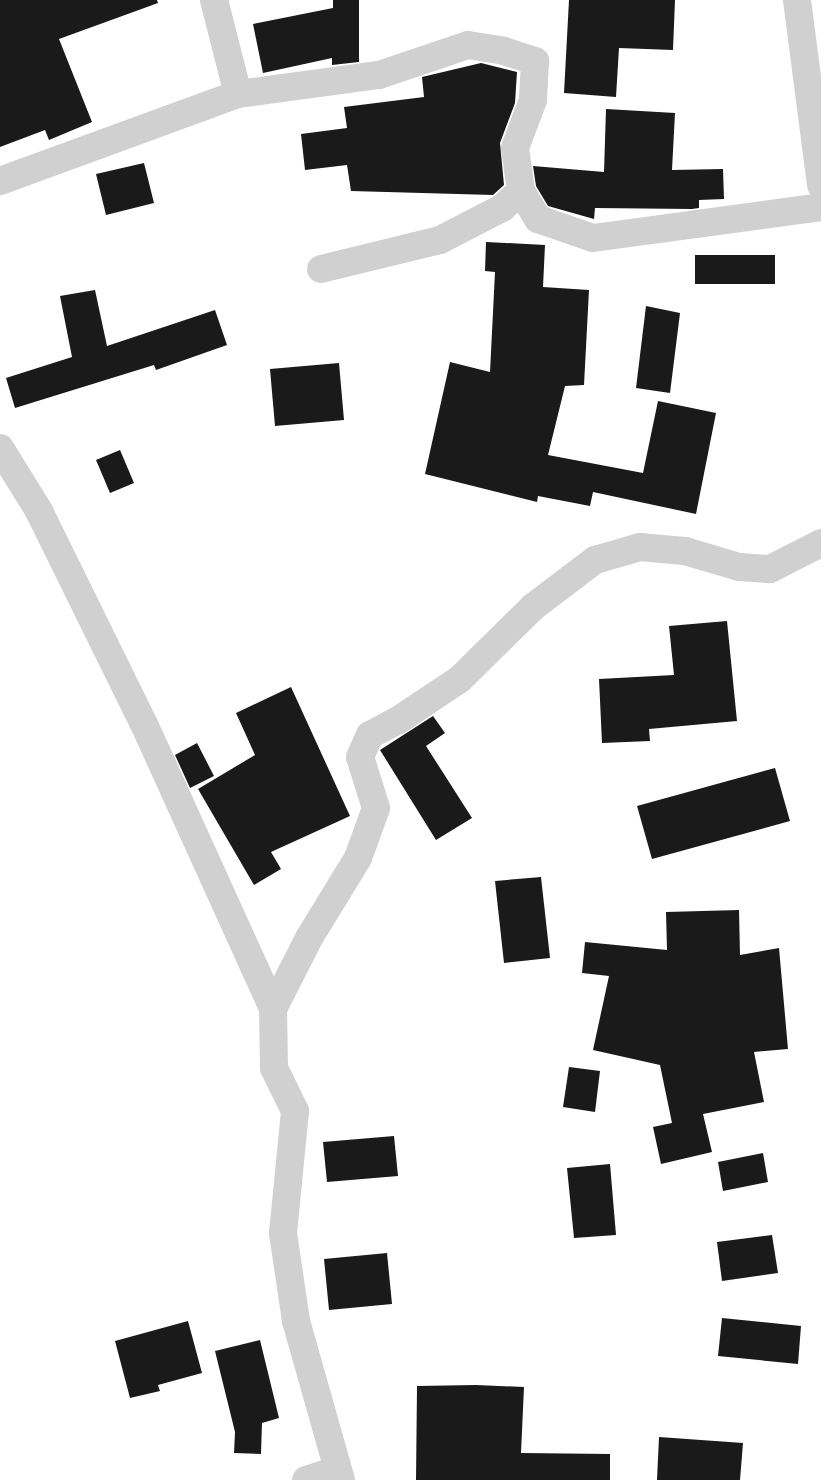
<!DOCTYPE html>
<style>
body{margin:0}
#map{position:relative;width:821px;height:1480px;overflow:hidden;background:#fff;font-family:"PT Sans",sans-serif}
div>[style]{position:absolute}
.building>*{inset:0;background:#1a1a1a}
.minor>*{height:28px;margin:-14px;padding:0 14px;transform-origin:14px;border-radius:14px;background:#d0d0d0}
span{translate:-50% -50%;white-space:nowrap;text-align:center;line-height:1.15;-webkit-text-stroke:5px #fff;paint-order:stroke}
</style>
<div id="map">
<div class="building">
<div style="clip-path:polygon(0 0,157px 0,158px 3px,59px 39px,92px 122px,49px 140px,45px 130px,0 147px)"></div>
<div style="clip-path:polygon(333px 0,359px 0,359px 62px,332px 65px,332px 58px,263px 73px,253px 24px,333px 8px)"></div>
<div style="clip-path:polygon(569px 0,675px 0,673px 50px,619px 48px,616px 97px,564px 93px)"></div>
<div style="clip-path:polygon(481px 63px,517px 72px,515px 103px,500px 143px,504px 185px,493px 195px,351px 191px,347px 165px,305px 170px,301px 134px,347px 128px,344px 107px,424px 97px,422px 77px)"></div>
<div style="clip-path:polygon(606px 109px,675px 113px,672px 170px,723px 169px,724px 199px,699px 200px,699px 208px,692px 209px,595px 208px,594px 219px,548px 206px,536px 186px,533px 166px,604px 172px)"></div>
<div style="clip-path:polygon(144px 163px,154px 203px,106px 215px,96px 174px)"></div>
<div style="clip-path:polygon(486px 242px,545px 245px,543px 287px,589px 290px,584px 385px,565px 386px,548px 455px,643px 473px,658px 401px,716px 413px,696px 514px,593px 492px,590px 506px,538px 496px,537px 502px,425px 474px,450px 362px,490px 372px,495px 272px,485px 271px)"></div>
<div style="clip-path:polygon(695px 255px,775px 255px,775px 284px,695px 284px)"></div>
<div style="clip-path:polygon(95px 290px,107px 346px,215px 310px,227px 345px,156px 370px,154px 365px,15px 408px,6px 378px,72px 357px,60px 296px)"></div>
<div style="clip-path:polygon(646px 306px,680px 313px,670px 393px,636px 388px)"></div>
<div style="clip-path:polygon(339px 363px,344px 420px,275px 426px,270px 369px)"></div>
<div style="clip-path:polygon(120px 450px,134px 483px,110px 493px,96px 460px)"></div>
<div style="clip-path:polygon(727px 621px,737px 721px,649px 729px,650px 741px,602px 743px,599px 679px,674px 675px,669px 626px)"></div>
<div style="clip-path:polygon(291px 687px,350px 816px,271px 852px,281px 869px,254px 885px,198px 789px,255px 755px,236px 713px)"></div>
<div style="clip-path:polygon(433px 716px,445px 733px,426px 746px,472px 818px,436px 840px,380px 750px)"></div>
<div style="clip-path:polygon(197px 743px,214px 776px,190px 788px,175px 755px)"></div>
<div style="clip-path:polygon(775px 768px,790px 821px,652px 859px,637px 806px)"></div>
<div style="clip-path:polygon(541px 877px,550px 958px,504px 963px,495px 881px)"></div>
<div style="clip-path:polygon(739px 910px,740px 955px,779px 948px,788px 1049px,754px 1052px,764px 1102px,703px 1114px,712px 1152px,661px 1164px,653px 1127px,672px 1123px,660px 1065px,593px 1050px,609px 976px,582px 973px,585px 942px,667px 950px,666px 912px)"></div>
<div style="clip-path:polygon(569px 1067px,600px 1071px,595px 1112px,563px 1107px)"></div>
<div style="clip-path:polygon(394px 1136px,398px 1176px,327px 1182px,323px 1142px)"></div>
<div style="clip-path:polygon(763px 1153px,768px 1182px,723px 1191px,718px 1162px)"></div>
<div style="clip-path:polygon(610px 1164px,616px 1235px,574px 1238px,567px 1168px)"></div>
<div style="clip-path:polygon(772px 1235px,778px 1273px,722px 1281px,717px 1242px)"></div>
<div style="clip-path:polygon(387px 1253px,392px 1304px,329px 1310px,324px 1259px)"></div>
<div style="clip-path:polygon(722px 1318px,801px 1326px,798px 1364px,718px 1356px)"></div>
<div style="clip-path:polygon(188px 1321px,202px 1373px,158px 1385px,160px 1391px,130px 1398px,115px 1341px)"></div>
<div style="clip-path:polygon(260px 1340px,279px 1418px,262px 1423px,261px 1454px,234px 1453px,235px 1432px,215px 1351px)"></div>
<div style="clip-path:polygon(476px 1385px,524px 1387px,521px 1453px,610px 1454px,610px 1480px,416px 1480px,417px 1386px)"></div>
<div style="clip-path:polygon(659px 1437px,743px 1443px,740px 1480px,657px 1480px)"></div>
</div>
<div class="minor">
<div style="left:214px;top:0;width:97px;rotate:75.7deg"></div>
<div style="left:797px;top:0;width:187px;rotate:82.6deg"></div>
<div style="left:0;top:181px;width:253px;rotate:-20.1deg"></div>
<div style="left:238px;top:94px;width:142px;rotate:-7.7deg"></div>
<div style="left:379px;top:75px;width:94px;rotate:-18.6deg"></div>
<div style="left:468px;top:45px;width:36px;rotate:9deg"></div>
<div style="left:504px;top:51px;width:33px;rotate:18deg"></div>
<div style="left:535px;top:61px;width:39px;rotate:93deg"></div>
<div style="left:533px;top:100px;width:51px;rotate:110.6deg"></div>
<div style="left:515px;top:148px;width:43px;rotate:82.1deg"></div>
<div style="left:521px;top:191px;width:33px;rotate:59deg"></div>
<div style="left:538px;top:219px;width:58px;rotate:19.1deg"></div>
<div style="left:593px;top:238px;width:230px;rotate:-7.7deg"></div>
<div style="left:321px;top:269px;width:122px;rotate:-13.7deg"></div>
<div style="left:440px;top:240px;width:70px;rotate:-27.3deg"></div>
<div style="left:502px;top:208px;width:25px;rotate:-42deg"></div>
<div style="left:0;top:448px;width:74px;rotate:58.2deg"></div>
<div style="left:39px;top:511px;width:237px;rotate:63.8deg"></div>
<div style="left:144px;top:724px;width:313px;rotate:65.6deg"></div>
<div style="left:273px;top:1009px;width:59px;rotate:89deg"></div>
<div style="left:274px;top:1068px;width:48px;rotate:64deg"></div>
<div style="left:295px;top:1111px;width:123px;rotate:95.6deg"></div>
<div style="left:283px;top:1233px;width:89px;rotate:81.6deg"></div>
<div style="left:296px;top:1321px;width:165px;rotate:74.2deg"></div>
<div style="left:273px;top:1009px;width:80px;rotate:-63.1deg"></div>
<div style="left:309px;top:938px;width:94px;rotate:-58.5deg"></div>
<div style="left:358px;top:858px;width:53px;rotate:-70.2deg"></div>
<div style="left:376px;top:808px;width:53px;rotate:-107.4deg"></div>
<div style="left:360px;top:757px;width:24px;rotate:-66deg"></div>
<div style="left:370px;top:735px;width:34px;rotate:-28deg"></div>
<div style="left:400px;top:719px;width:72px;rotate:-33.7deg"></div>
<div style="left:460px;top:679px;width:103px;rotate:-44.6deg"></div>
<div style="left:533px;top:607px;width:78px;rotate:-37.2deg"></div>
<div style="left:595px;top:560px;width:47px;rotate:-16.1deg"></div>
<div style="left:640px;top:547px;width:45px;rotate:5.1deg"></div>
<div style="left:685px;top:551px;width:56px;rotate:16.5deg"></div>
<div style="left:739px;top:567px;width:31px;rotate:4deg"></div>
<div style="left:770px;top:569px;width:57px;rotate:-27deg"></div>
<div style="left:306px;top:1480px;width:33px;rotate:-18deg"></div>
</div>
</div>
